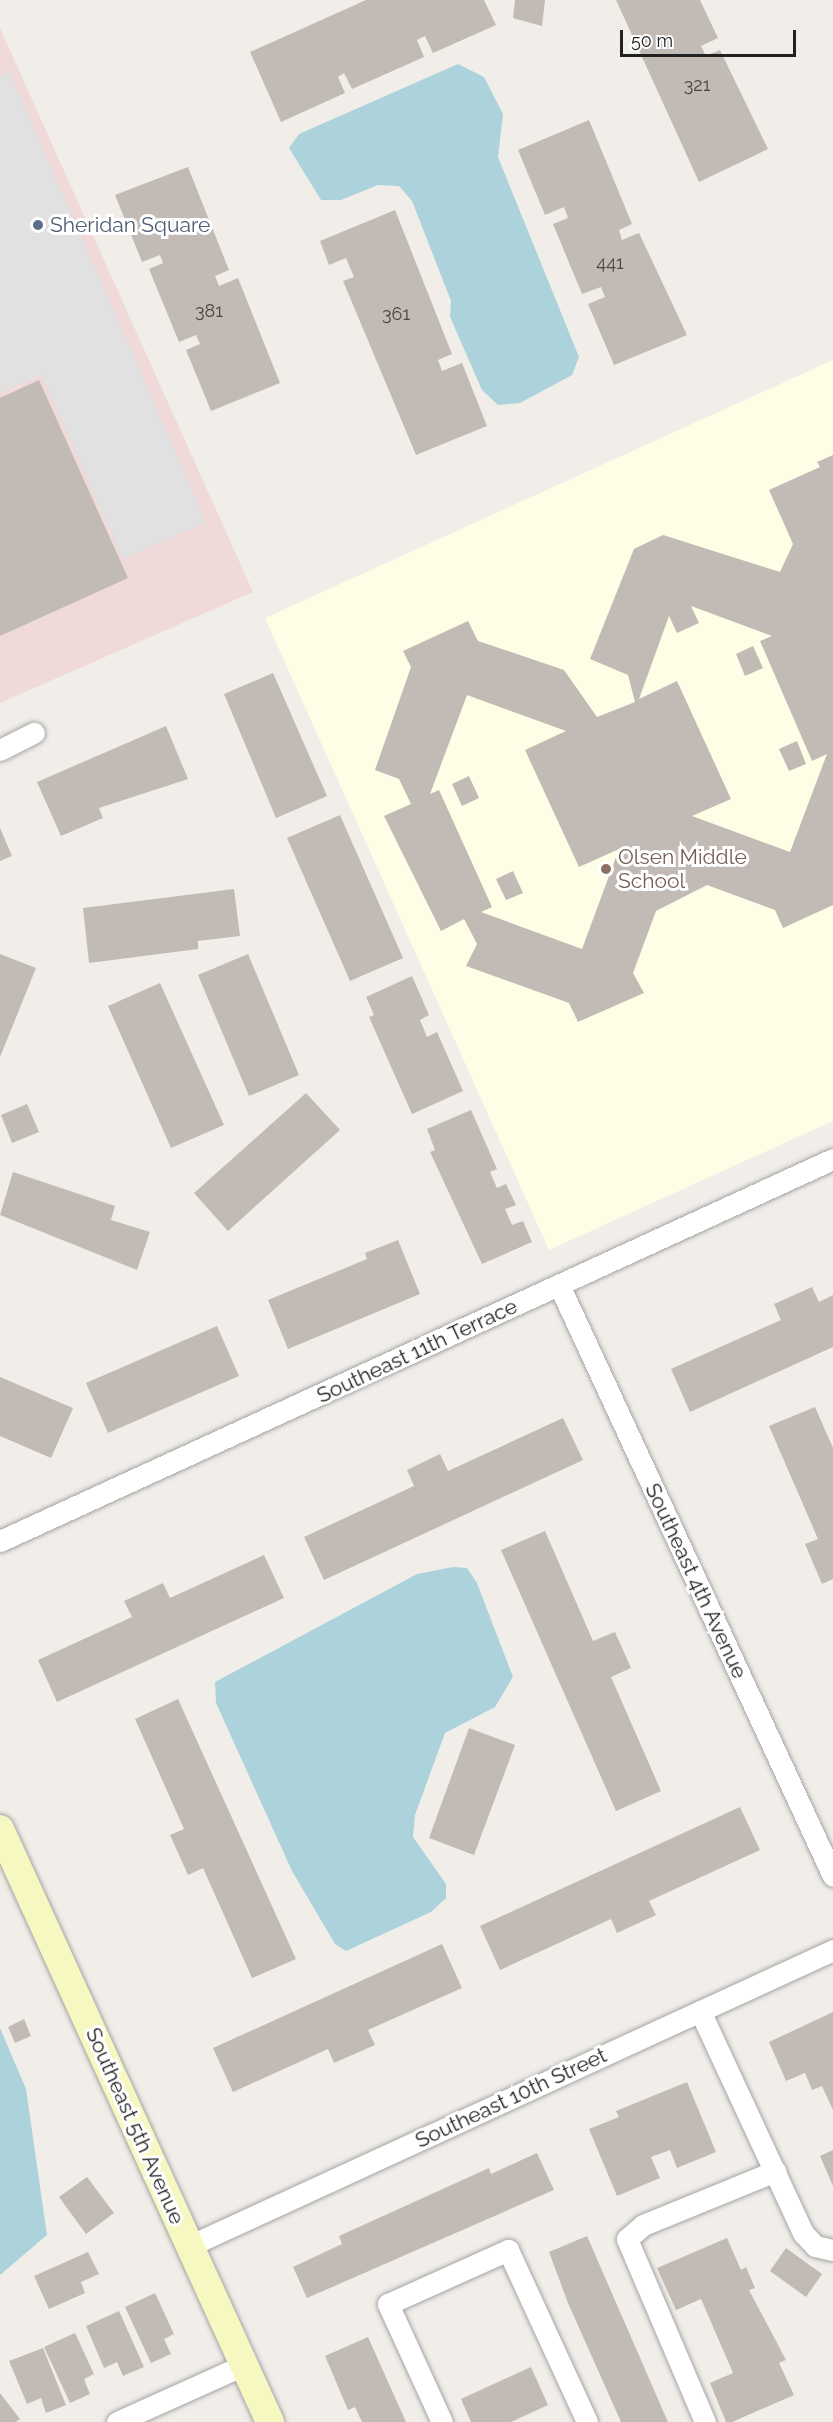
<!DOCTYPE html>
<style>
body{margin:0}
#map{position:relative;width:833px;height:2422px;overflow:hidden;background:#f1eee9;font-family:Raleway,sans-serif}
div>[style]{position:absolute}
.commercial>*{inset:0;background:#f0dad9}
.education>*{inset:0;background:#fefde5}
.parking>*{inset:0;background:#e1e1e1}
.water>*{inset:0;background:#acd3dc}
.building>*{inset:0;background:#c2bab5}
.roads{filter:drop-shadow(0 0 2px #a5a5a5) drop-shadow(0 0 2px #a5a5a5)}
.street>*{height:21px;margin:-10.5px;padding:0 10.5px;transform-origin:10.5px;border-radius:10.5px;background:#fff}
.secondary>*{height:28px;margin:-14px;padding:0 14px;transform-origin:14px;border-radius:14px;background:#f6f7c1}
.dots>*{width:16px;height:16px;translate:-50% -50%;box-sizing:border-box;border:3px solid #fff;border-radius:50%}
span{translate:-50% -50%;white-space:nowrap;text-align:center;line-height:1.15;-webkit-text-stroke:6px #fff;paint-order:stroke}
.number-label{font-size:18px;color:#494746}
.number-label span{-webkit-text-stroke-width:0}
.service-label{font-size:21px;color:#4e5e75}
.left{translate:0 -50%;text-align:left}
.education-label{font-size:21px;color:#785e54}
.street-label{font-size:21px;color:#212121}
.scale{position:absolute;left:620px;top:30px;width:176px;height:27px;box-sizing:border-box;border:3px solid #212121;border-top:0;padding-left:8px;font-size:18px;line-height:21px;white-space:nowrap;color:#212121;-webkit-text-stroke:4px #fff;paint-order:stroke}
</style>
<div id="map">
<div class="commercial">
<div style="clip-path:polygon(0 28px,253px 592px,0 703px)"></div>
</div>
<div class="education">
<div style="clip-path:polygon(833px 360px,833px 1121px,549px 1250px,265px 618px)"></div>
</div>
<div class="parking">
<div style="clip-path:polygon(9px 72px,206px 522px,123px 559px,42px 375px,0 393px,0 76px)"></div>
</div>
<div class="water">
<div style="clip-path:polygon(458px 64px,484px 77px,503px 114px,498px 157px,579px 357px,572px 375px,520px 403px,498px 405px,482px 390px,450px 317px,451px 301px,412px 201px,399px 186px,378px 185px,341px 200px,321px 200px,289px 148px,299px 134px)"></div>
<div style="clip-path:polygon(453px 1567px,467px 1568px,477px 1583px,513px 1677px,495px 1707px,445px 1733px,415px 1815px,413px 1837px,446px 1884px,446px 1898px,431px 1912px,346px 1951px,335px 1944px,292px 1871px,216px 1703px,215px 1682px,417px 1574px)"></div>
<div style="clip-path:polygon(0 2028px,26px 2089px,47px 2235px,0 2275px)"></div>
</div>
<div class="building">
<div style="clip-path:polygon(366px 0,484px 0,496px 25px,433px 53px,425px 36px,417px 40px,424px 57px,352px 89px,344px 73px,338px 77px,345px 93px,281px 122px,250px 52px)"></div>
<div style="clip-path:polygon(515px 0,545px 0,542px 26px,513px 18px)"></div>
<div style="clip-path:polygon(616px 0,700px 0,718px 38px,701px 46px,706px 56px,720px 50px,768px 149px,699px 182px)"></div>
<div style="clip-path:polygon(589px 120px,632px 224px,619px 230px,622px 240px,639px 233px,687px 335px,614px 365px,588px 304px,605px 297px,601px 287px,582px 294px,553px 224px,568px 218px,564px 207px,545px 215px,518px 150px)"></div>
<div style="clip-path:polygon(188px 167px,229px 270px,215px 276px,219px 286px,238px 278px,280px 383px,211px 411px,186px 350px,200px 344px,196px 335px,179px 342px,149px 269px,163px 263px,160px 255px,142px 262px,115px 195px)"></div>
<div style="clip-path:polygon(395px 210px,452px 354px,438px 360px,442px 371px,462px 363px,487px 426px,416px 455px,343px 281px,354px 277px,346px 258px,329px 265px,320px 241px)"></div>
<div style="clip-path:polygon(39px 380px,128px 578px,0 636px,0 398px)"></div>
<div style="clip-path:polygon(evenodd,833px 455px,833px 905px,783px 928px,775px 910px,707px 885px,656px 911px,633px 973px,644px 993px,578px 1022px,569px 1003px,466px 966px,477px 944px,464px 919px,441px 931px,384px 816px,411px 804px,399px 779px,375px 770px,411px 667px,403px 651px,468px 621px,478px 641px,564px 670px,597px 717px,635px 702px,628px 675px,590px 659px,634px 549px,663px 535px,780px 572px,793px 544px,769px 490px,820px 467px,817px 462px,833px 455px,691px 606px,772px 636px,760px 641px,812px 761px,827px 754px,790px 852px,692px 816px,731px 799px,677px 681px,639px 699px,669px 616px,677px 633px,699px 623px,691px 606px,833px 455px,467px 695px,566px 731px,525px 750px,579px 867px,619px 849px,582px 949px,481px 912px,492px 907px,439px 790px,430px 794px,467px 695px)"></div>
<div style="clip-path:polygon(753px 646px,763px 668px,745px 676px,736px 654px)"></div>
<div style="clip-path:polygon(273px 673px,327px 796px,276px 818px,224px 694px)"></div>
<div style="clip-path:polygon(166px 726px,188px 779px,99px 808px,103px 818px,61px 836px,37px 782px)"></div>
<div style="clip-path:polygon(797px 741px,806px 764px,789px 771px,779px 749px)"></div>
<div style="clip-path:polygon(469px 776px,479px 798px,462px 806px,452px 784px)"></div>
<div style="clip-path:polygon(340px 815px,403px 958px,350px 981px,287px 838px)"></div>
<div style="clip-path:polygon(0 828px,12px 856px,0 861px)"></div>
<div style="clip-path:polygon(513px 871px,523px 893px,506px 900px,496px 879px)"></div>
<div style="clip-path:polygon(234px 889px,240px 936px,198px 941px,198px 949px,89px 963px,83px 908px)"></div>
<div style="clip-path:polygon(0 954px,36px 968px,0 1057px)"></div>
<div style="clip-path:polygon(248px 954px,299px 1075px,249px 1096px,198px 975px)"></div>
<div style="clip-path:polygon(412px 976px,429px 1015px,420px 1020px,427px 1037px,437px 1032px,463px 1091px,412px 1114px,369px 1017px,374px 1015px,366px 997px)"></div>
<div style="clip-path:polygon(160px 983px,224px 1125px,171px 1148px,108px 1006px)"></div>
<div style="clip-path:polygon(306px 1093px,340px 1130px,228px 1231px,194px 1193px)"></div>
<div style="clip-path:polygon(27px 1104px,39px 1132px,12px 1143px,1px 1115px)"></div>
<div style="clip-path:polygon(471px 1110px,497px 1169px,490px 1172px,497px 1188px,506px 1184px,516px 1205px,505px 1209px,512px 1225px,523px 1221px,532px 1242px,482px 1264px,430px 1152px,435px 1150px,427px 1129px)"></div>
<div style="clip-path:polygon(13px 1172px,115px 1206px,111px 1220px,150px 1232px,137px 1270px,0 1215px)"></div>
<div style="clip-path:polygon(398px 1240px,420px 1294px,288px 1349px,268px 1300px,367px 1259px,365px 1253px)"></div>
<div style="clip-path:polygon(812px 1287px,819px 1302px,833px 1295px,833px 1347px,690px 1412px,671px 1369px,781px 1320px,774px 1304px)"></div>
<div style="clip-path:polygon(217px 1326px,239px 1376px,108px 1433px,86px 1383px)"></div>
<div style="clip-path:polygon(0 1377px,73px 1408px,51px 1458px,0 1436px)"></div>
<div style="clip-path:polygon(815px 1407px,833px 1448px,833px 1579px,822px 1584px,805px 1544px,818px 1539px,769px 1426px)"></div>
<div style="clip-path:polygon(563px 1418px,583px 1460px,324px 1580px,304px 1537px,414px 1486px,407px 1470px,440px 1454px,448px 1471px)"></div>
<div style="clip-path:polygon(545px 1531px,593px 1641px,615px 1632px,631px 1668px,611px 1677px,661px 1791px,616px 1811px,501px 1550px)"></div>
<div style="clip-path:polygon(264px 1555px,284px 1598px,57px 1702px,38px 1660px,132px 1617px,124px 1601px,163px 1583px,170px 1598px)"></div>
<div style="clip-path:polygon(178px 1699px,296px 1959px,252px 1978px,203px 1868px,188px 1875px,170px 1835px,184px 1829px,135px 1719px)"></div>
<div style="clip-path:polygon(469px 1728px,515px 1745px,474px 1855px,429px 1838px)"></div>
<div style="clip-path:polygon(740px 1807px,760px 1850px,649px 1901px,656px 1915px,617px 1933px,611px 1919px,500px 1970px,480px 1926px)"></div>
<div style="clip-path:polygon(442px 1944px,462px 1988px,368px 2030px,375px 2045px,334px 2063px,328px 2049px,233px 2092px,213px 2048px)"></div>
<div style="clip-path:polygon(833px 2012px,833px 2110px,822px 2086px,812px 2090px,805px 2073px,786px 2081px,769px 2042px)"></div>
<div style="clip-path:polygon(24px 2019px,31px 2036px,15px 2043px,8px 2027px)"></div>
<div style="clip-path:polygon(687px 2082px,716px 2152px,677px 2168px,670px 2150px,651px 2157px,660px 2178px,617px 2196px,589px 2129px,619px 2117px,616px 2111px)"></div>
<div style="clip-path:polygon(833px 2150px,833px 2186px,820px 2156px)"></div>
<div style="clip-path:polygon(537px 2153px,554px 2190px,307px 2298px,293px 2267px,342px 2244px,339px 2236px,489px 2168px,491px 2174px)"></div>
<div style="clip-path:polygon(87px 2177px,114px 2213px,86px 2234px,59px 2197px)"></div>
<div style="clip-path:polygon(587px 2236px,668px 2422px,621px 2422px,568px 2303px,549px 2252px)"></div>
<div style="clip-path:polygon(727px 2238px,741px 2270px,746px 2267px,755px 2288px,749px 2290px,786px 2360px,779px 2363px,794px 2395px,732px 2422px,726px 2422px,710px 2383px,733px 2373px,701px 2299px,676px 2310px,657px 2268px)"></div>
<div style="clip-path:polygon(786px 2248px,822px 2274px,806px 2297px,770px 2271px)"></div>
<div style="clip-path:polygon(88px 2252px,99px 2274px,81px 2282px,85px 2293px,49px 2309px,34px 2276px)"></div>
<div style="clip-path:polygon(155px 2293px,174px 2334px,164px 2339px,171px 2354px,151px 2363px,125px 2307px)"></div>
<div style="clip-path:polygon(119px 2311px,144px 2367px,123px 2376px,117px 2362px,104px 2368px,86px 2326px)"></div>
<div style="clip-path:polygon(75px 2333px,94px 2374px,84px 2379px,90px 2394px,70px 2403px,44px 2347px)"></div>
<div style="clip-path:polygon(368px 2337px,406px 2422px,362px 2422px,355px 2407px,348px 2410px,325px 2356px)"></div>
<div style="clip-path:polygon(43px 2348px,66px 2405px,46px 2413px,41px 2398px,27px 2404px,9px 2361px)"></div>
<div style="clip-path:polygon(531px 2367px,548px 2405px,511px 2422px,471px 2422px,461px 2399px)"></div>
<div style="clip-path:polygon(0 2393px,20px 2419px,16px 2422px,0 2422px)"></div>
</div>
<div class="roads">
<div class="street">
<div style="left:0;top:750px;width:38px;rotate:-27deg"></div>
<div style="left:559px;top:1285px;width:651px;rotate:65.13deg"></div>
<div style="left:0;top:1541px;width:916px;rotate:-24.64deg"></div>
<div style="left:700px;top:2011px;width:245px;rotate:65.1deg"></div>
<div style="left:803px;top:2233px;width:18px;rotate:47deg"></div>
<div style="left:815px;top:2246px;width:18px;rotate:13deg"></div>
<div style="left:189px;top:2246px;width:709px;rotate:-24.68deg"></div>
<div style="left:117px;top:2422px;width:139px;rotate:-24.2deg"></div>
<div style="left:442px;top:2422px;width:130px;rotate:-114.6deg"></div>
<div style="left:388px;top:2304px;width:132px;rotate:-24.2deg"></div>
<div style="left:508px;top:2250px;width:189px;rotate:65.3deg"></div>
<div style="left:705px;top:2422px;width:199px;rotate:-113.1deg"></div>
<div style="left:627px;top:2239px;width:21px;rotate:-41deg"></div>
<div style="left:643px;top:2225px;width:143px;rotate:-22.2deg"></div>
</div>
<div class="secondary">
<div style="left:0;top:1829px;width:652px;rotate:65.52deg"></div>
</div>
</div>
<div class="dots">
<div style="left:38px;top:225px;background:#5c6f8a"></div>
<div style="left:606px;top:869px;background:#8d6e63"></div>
</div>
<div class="number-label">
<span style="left:697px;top:85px">321</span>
<span style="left:610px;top:263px">441</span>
<span style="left:209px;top:311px">381</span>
<span style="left:396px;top:314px">361</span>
</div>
<div class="service-label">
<span class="left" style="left:50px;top:225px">Sheridan Square</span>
</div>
<div class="education-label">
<span class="left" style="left:618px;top:869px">Olsen Middle<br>School</span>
</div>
<div class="street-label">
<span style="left:417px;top:1351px;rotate:-25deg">Southeast 11th Terrace</span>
<span style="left:696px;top:1581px;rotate:65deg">Southeast 4th Avenue</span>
<span style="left:511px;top:2098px;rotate:-25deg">Southeast 10th Street</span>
<span style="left:135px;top:2126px;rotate:66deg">Southeast 5th Avenue</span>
</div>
<div class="scale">50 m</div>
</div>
